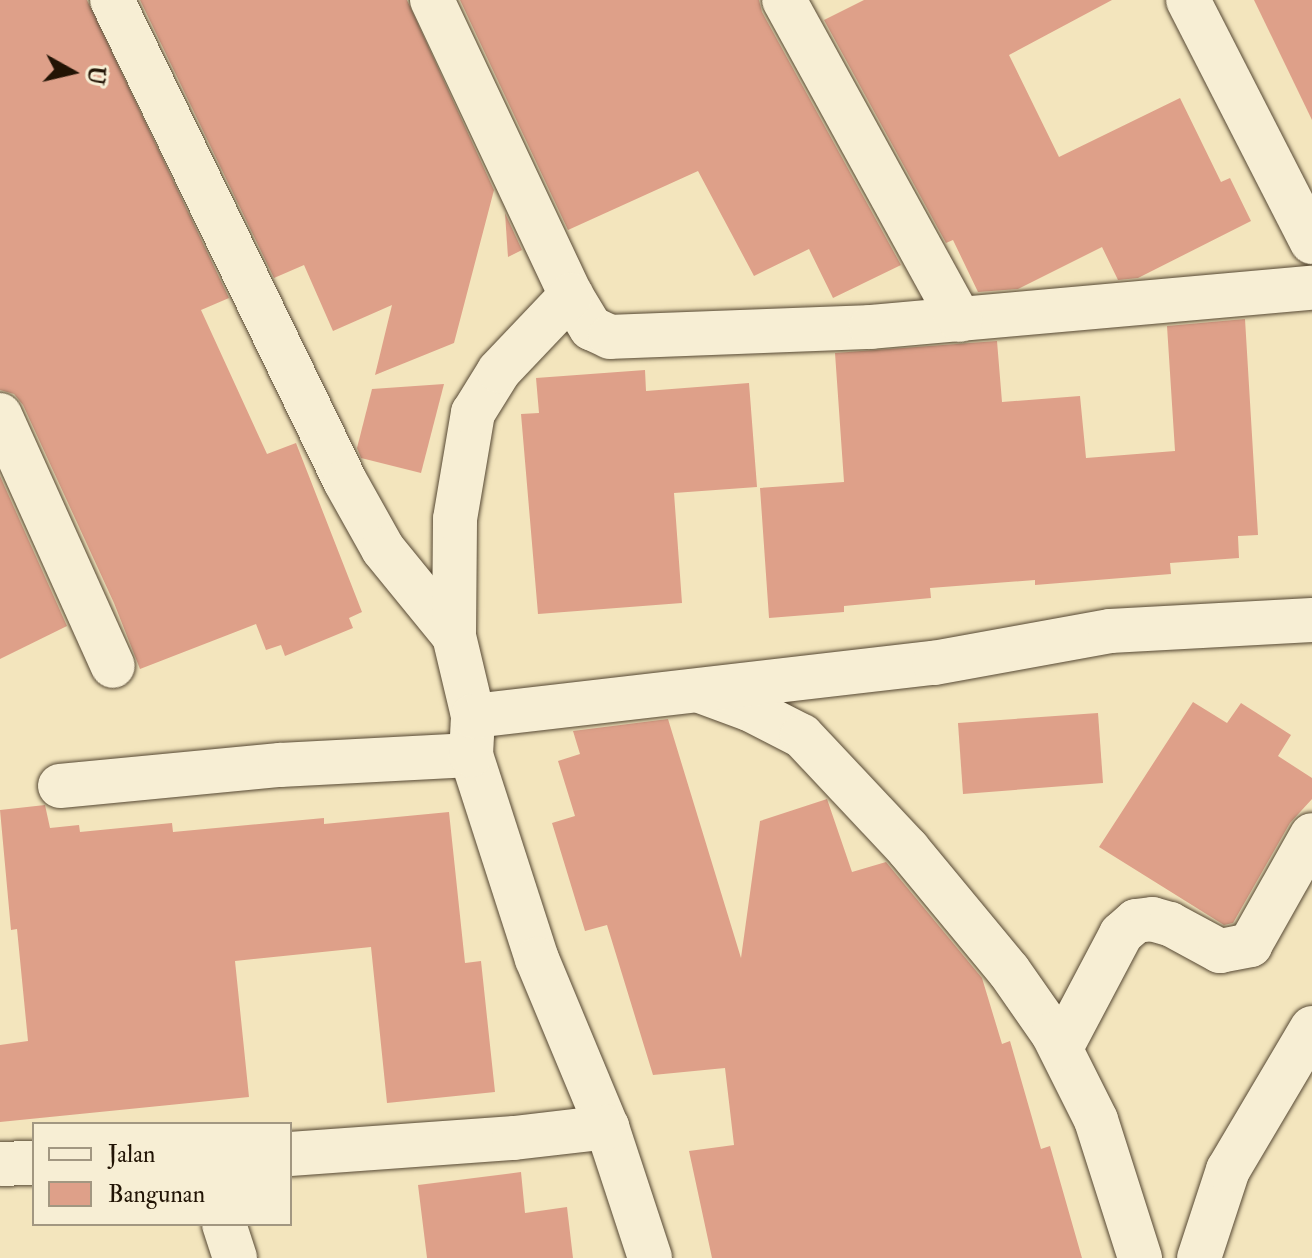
<!DOCTYPE html>
<style>
body{margin:0}
#map{position:relative;width:1312px;height:1258px;overflow:hidden;background:#f3e5bd;font-family:"IM FELL Double Pica",serif}
div>[style]{position:absolute}
.building>*{inset:0;background:#dea089}
.roads{filter:drop-shadow(0 0 2px #564833) drop-shadow(0 0 2px #564833)}
.street>*{height:44px;margin:-22px;padding:0 22px;transform-origin:22px;border-radius:22px;background:#f7eed4}
span{translate:-50% -50%;white-space:nowrap;text-align:center;line-height:1.15;-webkit-text-stroke:8px #f7eed4;paint-order:stroke}
.legend{position:absolute;left:32px;top:1122px;width:260px;height:104px;box-sizing:border-box;background:#f7eed4;border:2px solid #a29781;margin:0;padding:10px 14px;list-style:none;font-size:24px;color:#221405}
.legend li{display:flex;align-items:center;gap:16px;height:40px}
.legend b{width:40px;border:2px solid #a29781}
.north{position:absolute;left:32px;top:32px;width:80px;height:80px;-webkit-text-stroke:6px #f7eed4;paint-order:stroke;rotate:98deg;font-size:22px;font-weight:700;line-height:32px;text-align:center;color:#221405}
.north::after{content:'';display:block;margin:auto;width:28px;height:36px;background:#221405;clip-path:polygon(50% 0,100% 100%,50% 72%,0 100%)}
</style>
<div id="map">
<div class="building">
<div style="clip-path:polygon(0 0,87px 0,229px 298px,201px 310px,267px 454px,296px 443px,362px 612px,349px 618px,353px 628px,285px 656px,281px 645px,266px 650px,256px 624px,140px 669px,114px 603px,23px 405px,14px 394px,0 390px)"></div>
<div style="clip-path:polygon(140px 0,407px 0,494px 190px,454px 343px,375px 375px,392px 305px,333px 331px,304px 265px,274px 278px)"></div>
<div style="clip-path:polygon(460px 0,759px 0,762px 12px,901px 265px,833px 298px,809px 249px,754px 276px,698px 171px,568px 230px)"></div>
<div style="clip-path:polygon(864px 0,1112px 0,1009px 55px,1059px 157px,1180px 98px,1221px 182px,1230px 178px,1251px 221px,1138px 278px,1118px 280px,1102px 247px,1018px 289px,978px 292px,953px 240px,946px 243px,824px 20px)"></div>
<div style="clip-path:polygon(1254px 0,1312px 0,1312px 120px)"></div>
<div style="clip-path:polygon(505px 213px,522px 250px,508px 257px)"></div>
<div style="clip-path:polygon(1245px 319px,1258px 535px,1238px 536px,1239px 558px,1170px 563px,1171px 574px,1035px 585px,1035px 580px,930px 588px,931px 598px,844px 606px,844px 612px,769px 618px,760px 488px,844px 482px,835px 353px,997px 341px,1002px 402px,1080px 396px,1086px 458px,1175px 451px,1167px 326px)"></div>
<div style="clip-path:polygon(645px 370px,646px 391px,749px 383px,757px 487px,674px 493px,682px 603px,538px 614px,521px 414px,539px 413px,536px 378px)"></div>
<div style="clip-path:polygon(444px 384px,421px 473px,361px 458px,357px 448px,372px 389px)"></div>
<div style="clip-path:polygon(0 476px,67px 626px,0 659px)"></div>
<div style="clip-path:polygon(1193px 702px,1227px 723px,1241px 703px,1291px 735px,1278px 756px,1312px 778px,1312px 799px,1290px 823px,1233px 923px,1224px 925px,1099px 847px)"></div>
<div style="clip-path:polygon(1098px 713px,1103px 783px,963px 794px,958px 723px)"></div>
<div style="clip-path:polygon(668px 719px,741px 958px,760px 821px,827px 799px,852px 872px,886px 862px,982px 978px,1002px 1044px,1010px 1041px,1041px 1149px,1050px 1146px,1082px 1258px,712px 1258px,689px 1151px,734px 1145px,725px 1068px,653px 1075px,607px 925px,585px 931px,552px 823px,575px 816px,558px 761px,580px 754px,573px 731px)"></div>
<div style="clip-path:polygon(45px 805px,50px 828px,79px 825px,80px 832px,172px 823px,173px 832px,324px 818px,324px 824px,449px 812px,465px 963px,481px 961px,495px 1092px,387px 1103px,371px 947px,235px 961px,249px 1097px,0 1122px,0 1045px,28px 1041px,17px 929px,11px 930px,0 810px)"></div>
<div style="clip-path:polygon(521px 1172px,525px 1213px,567px 1207px,573px 1258px,427px 1258px,418px 1185px)"></div>
</div>
<div class="roads">
<div class="street">
<div style="left:112px;top:0;width:534px;rotate:64.15deg"></div>
<div style="left:345px;top:481px;width:78px;rotate:60.8deg"></div>
<div style="left:383px;top:549px;width:112px;rotate:50.8deg"></div>
<div style="left:454px;top:636px;width:82px;rotate:76.6deg"></div>
<div style="left:432px;top:0;width:326px;rotate:64.8deg"></div>
<div style="left:571px;top:295px;width:39px;rotate:59deg"></div>
<div style="left:591px;top:328px;width:21px;rotate:25deg"></div>
<div style="left:610px;top:337px;width:261px;rotate:-2.2deg"></div>
<div style="left:871px;top:327px;width:443px;rotate:-5.1deg"></div>
<div style="left:784px;top:0;width:365px;rotate:61.2deg"></div>
<div style="left:1188px;top:0;width:272px;rotate:62.9deg"></div>
<div style="left:0;top:415px;width:275px;rotate:65.8deg"></div>
<div style="left:454px;top:636px;width:117px;rotate:-89.5deg"></div>
<div style="left:455px;top:519px;width:108px;rotate:-80.4deg"></div>
<div style="left:473px;top:413px;width:49px;rotate:-58.2deg"></div>
<div style="left:499px;top:371px;width:105px;rotate:-46.5deg"></div>
<div style="left:703px;top:692px;width:49px;rotate:20.3deg"></div>
<div style="left:749px;top:709px;width:59px;rotate:27deg"></div>
<div style="left:802px;top:736px;width:155px;rotate:46.8deg"></div>
<div style="left:908px;top:849px;width:158px;rotate:50.4deg"></div>
<div style="left:1009px;top:971px;width:77px;rotate:55.1deg"></div>
<div style="left:1053px;top:1034px;width:96px;rotate:63.4deg"></div>
<div style="left:1096px;top:1120px;width:145px;rotate:72.3deg"></div>
<div style="left:471px;top:755px;width:214px;rotate:72.1deg"></div>
<div style="left:537px;top:959px;width:182px;rotate:67.4deg"></div>
<div style="left:607px;top:1127px;width:138px;rotate:71.8deg"></div>
<div style="left:60px;top:786px;width:221px;rotate:-5.5deg"></div>
<div style="left:280px;top:765px;width:191px;rotate:-3deg"></div>
<div style="left:471px;top:755px;width:39px;rotate:-87deg"></div>
<div style="left:473px;top:716px;width:464px;rotate:-6.6deg"></div>
<div style="left:934px;top:663px;width:179px;rotate:-10.3deg"></div>
<div style="left:1110px;top:631px;width:202px;rotate:-3.1deg"></div>
<div style="left:1061px;top:1048px;width:129px;rotate:-62.2deg"></div>
<div style="left:1121px;top:934px;width:20px;rotate:-41deg"></div>
<div style="left:1136px;top:921px;width:16px;rotate:-7deg"></div>
<div style="left:1152px;top:919px;width:19px;rotate:16deg"></div>
<div style="left:1170px;top:924px;width:57px;rotate:28.4deg"></div>
<div style="left:1220px;top:951px;width:31px;rotate:-11deg"></div>
<div style="left:1250px;top:945px;width:126px;rotate:-60.6deg"></div>
<div style="left:290px;top:1154px;width:225px;rotate:-4.1deg"></div>
<div style="left:514px;top:1138px;width:94px;rotate:-6.7deg"></div>
<div style="left:0;top:1164px;width:34px;rotate:-2deg"></div>
<div style="left:224px;top:1224px;width:36px;rotate:72deg"></div>
<div style="left:1199px;top:1258px;width:93px;rotate:-71.8deg"></div>
<div style="left:1228px;top:1170px;width:165px;rotate:-59.4deg"></div>
</div>
</div>
<ul class="legend">
<li><b style="height:10px;background:#f7eed4"></b>Jalan</li>
<li><b style="height:22px;background:#dea089"></b>Bangunan</li>
</ul>
<div class="north">U</div>
</div>
